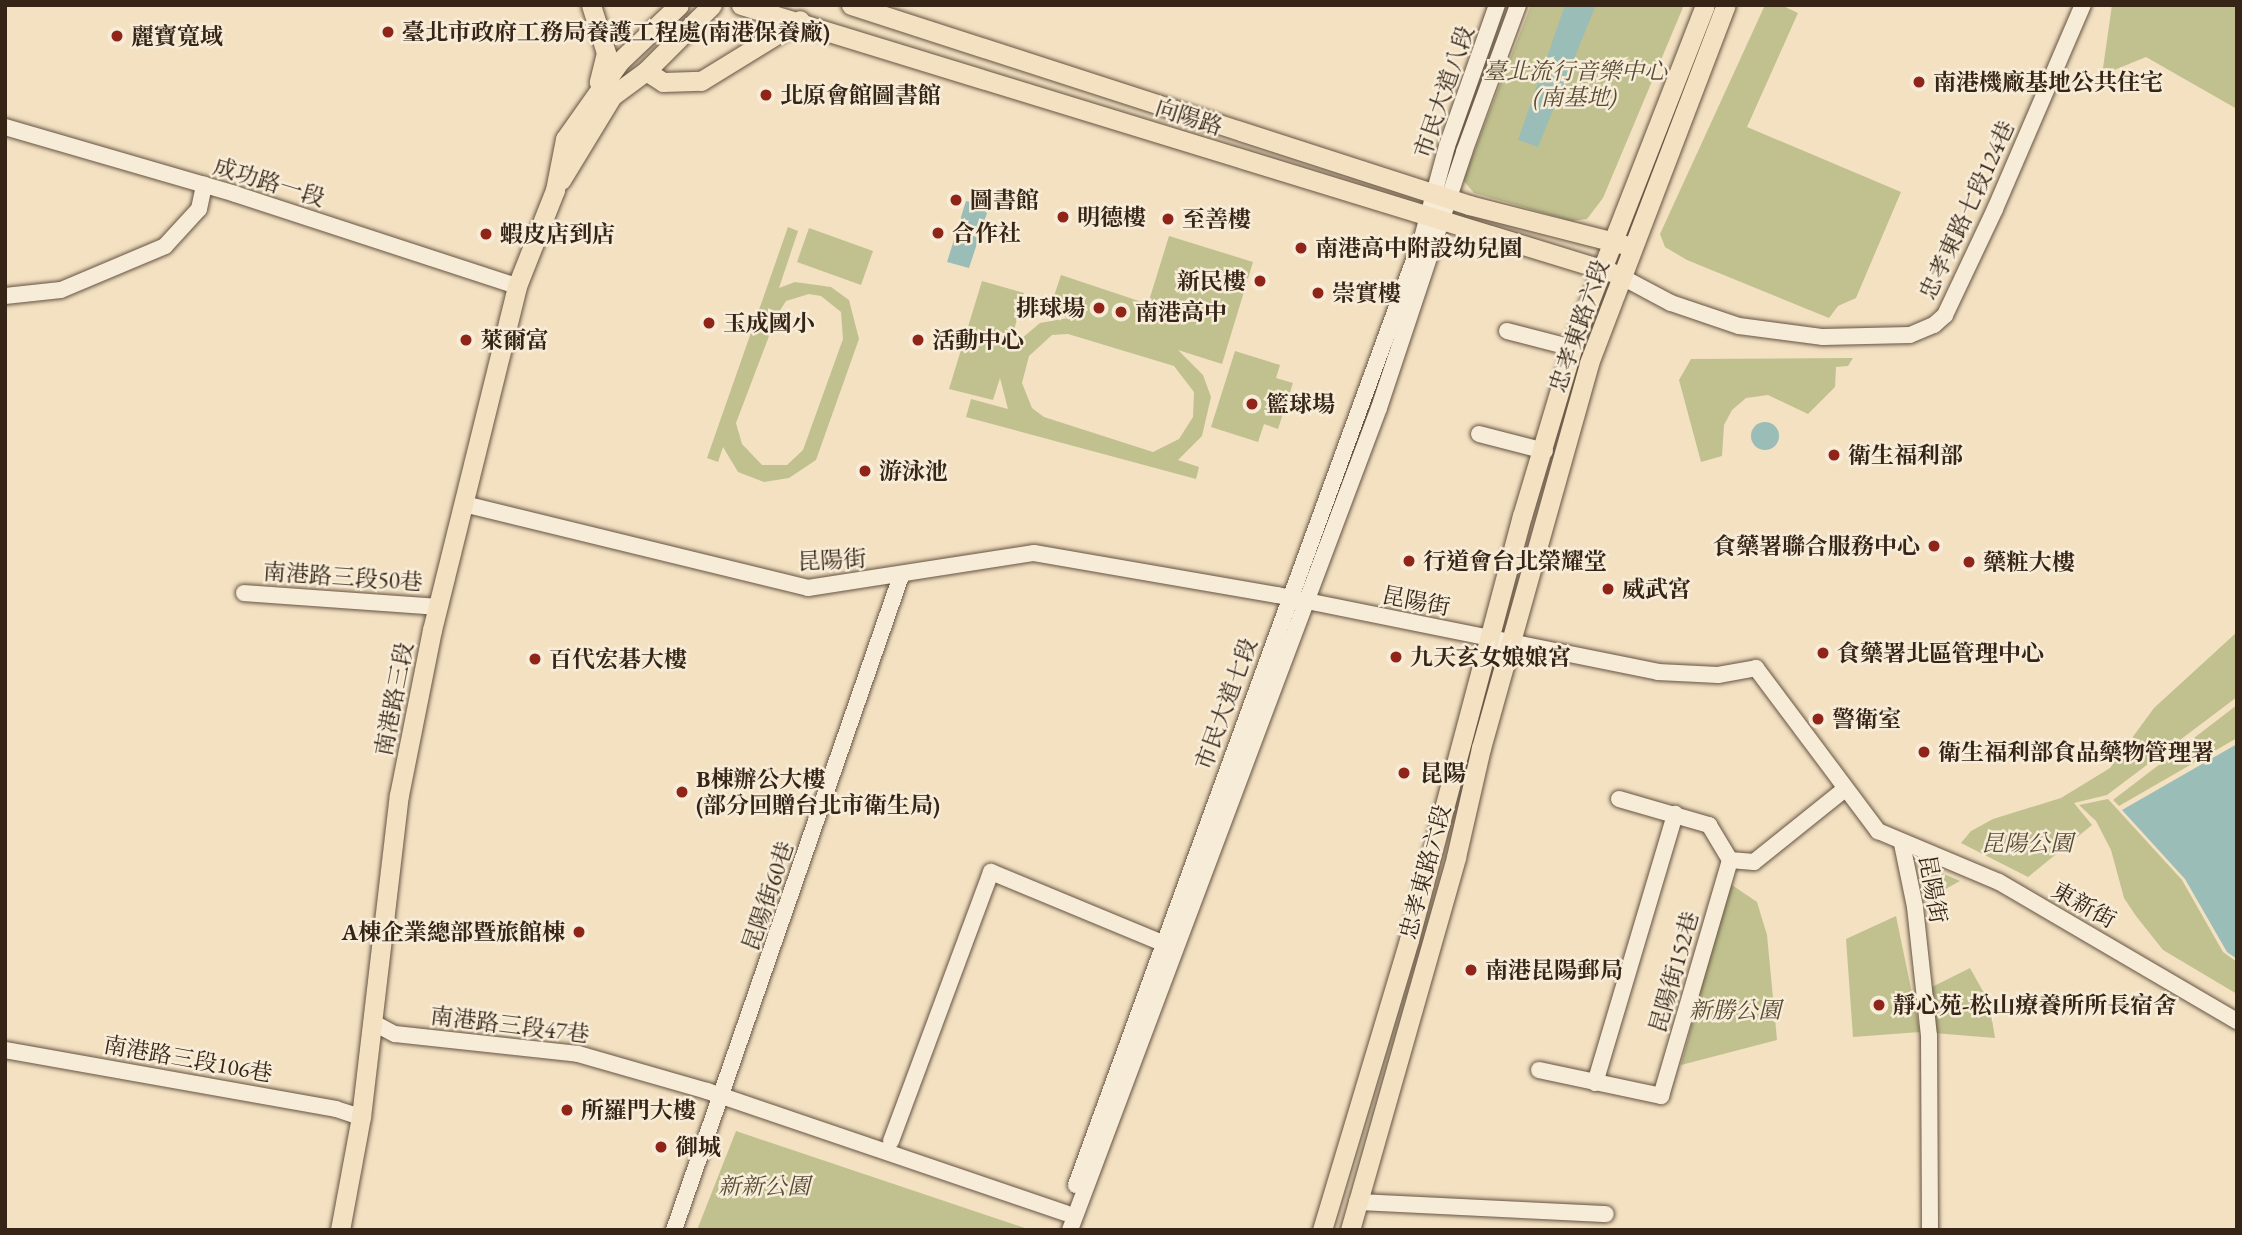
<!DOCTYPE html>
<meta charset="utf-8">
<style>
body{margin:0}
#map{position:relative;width:2242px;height:1235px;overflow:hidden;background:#f3e1c2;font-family:"EB Garamond","Noto Serif TC",serif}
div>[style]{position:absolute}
.green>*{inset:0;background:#c0c18f}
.water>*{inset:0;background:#9bbdb7}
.round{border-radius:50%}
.roads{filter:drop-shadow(0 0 2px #655342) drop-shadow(0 0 2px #655342)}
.minor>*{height:16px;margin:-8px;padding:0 8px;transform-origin:8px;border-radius:8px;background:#f7ecd7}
.major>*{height:19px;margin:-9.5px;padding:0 9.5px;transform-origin:9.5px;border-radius:9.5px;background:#f3e1c2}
.dots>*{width:19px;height:19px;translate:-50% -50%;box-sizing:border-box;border:4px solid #f7ecd7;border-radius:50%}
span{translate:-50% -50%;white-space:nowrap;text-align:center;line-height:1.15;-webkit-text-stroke:5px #f7ecd7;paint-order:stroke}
.poi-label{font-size:23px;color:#362417;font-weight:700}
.left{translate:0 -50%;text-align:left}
.right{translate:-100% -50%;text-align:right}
.park-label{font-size:23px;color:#584b35;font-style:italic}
.street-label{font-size:23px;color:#362417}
.frame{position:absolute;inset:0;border:7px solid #362417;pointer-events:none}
</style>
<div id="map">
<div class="green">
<div style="clip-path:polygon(1531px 5px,1684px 5px,1603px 198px,1587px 219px,1572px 221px,1474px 193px,1463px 180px)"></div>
<div style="clip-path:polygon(1765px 5px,1781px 5px,1798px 13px,1747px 127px,1901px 192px,1856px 298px,1838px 306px,1829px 318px,1687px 260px,1665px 247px,1660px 234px)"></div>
<div style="clip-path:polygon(2112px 5px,2237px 5px,2237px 109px,2146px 57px,2102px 75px)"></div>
<div style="clip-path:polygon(evenodd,788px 227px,798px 231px,779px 288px,795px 282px,831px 287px,849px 300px,859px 339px,816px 460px,789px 478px,764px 482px,738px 472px,723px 447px,718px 462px,707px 458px,788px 227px,809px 294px,821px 296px,841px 312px,843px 339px,803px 450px,787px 465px,762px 465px,742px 444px,736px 423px,777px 315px,786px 301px,809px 294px)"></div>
<div style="clip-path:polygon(809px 228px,873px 251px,861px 285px,797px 262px)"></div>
<div style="clip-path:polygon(evenodd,1169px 236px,1253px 262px,1222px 364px,1178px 350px,1203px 375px,1211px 397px,1202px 436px,1178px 460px,1199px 467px,1196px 479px,966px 417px,971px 399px,1008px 409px,1000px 378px,993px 400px,949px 389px,982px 281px,1024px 293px,1009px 349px,1040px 323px,1068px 318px,1049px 311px,1061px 275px,1148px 304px,1169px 236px,1068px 334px,1174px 366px,1194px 392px,1193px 417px,1179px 439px,1153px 452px,1044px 417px,1032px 408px,1022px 383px,1029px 356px,1052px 335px,1068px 334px)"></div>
<div style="clip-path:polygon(1235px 351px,1280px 365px,1276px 378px,1293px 383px,1278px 429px,1264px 424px,1258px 442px,1211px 427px)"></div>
<div style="clip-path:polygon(1853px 358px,1848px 366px,1836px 367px,1835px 387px,1808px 414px,1768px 395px,1746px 398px,1732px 410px,1724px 425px,1722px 456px,1701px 462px,1679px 380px,1691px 359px)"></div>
<div style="clip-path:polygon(2237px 632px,2237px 697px,2107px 795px,2074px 803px,2092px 825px,2028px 877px,1961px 843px,1971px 831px,1993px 819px,2061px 798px,2110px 768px,2154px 708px)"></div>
<div style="clip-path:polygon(2237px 705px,2237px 738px,2119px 806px,2113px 800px)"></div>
<div style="clip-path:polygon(2108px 799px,2182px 880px,2223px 952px,2237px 962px,2237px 994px,2163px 950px,2136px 916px,2124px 898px,2111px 850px,2096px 821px,2079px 805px)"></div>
<div style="clip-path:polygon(1921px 864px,1960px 881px,1924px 901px)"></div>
<div style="clip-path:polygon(1729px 883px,1757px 902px,1767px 935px,1777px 1040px,1681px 1065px)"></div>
<div style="clip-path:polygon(1896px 916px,1920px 1032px,1853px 1037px,1846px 939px)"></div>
<div style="clip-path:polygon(1970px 968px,1989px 1002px,1995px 1038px,1933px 1033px,1928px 989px)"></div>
<div style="clip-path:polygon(736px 1131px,1031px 1230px,697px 1230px)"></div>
</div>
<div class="water">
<div style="clip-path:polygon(1565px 5px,1596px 5px,1538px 147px,1518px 140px)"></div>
<div style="clip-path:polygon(966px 201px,989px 207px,969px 268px,947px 262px)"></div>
<div class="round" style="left:1751px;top:422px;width:28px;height:28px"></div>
<div style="clip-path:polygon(2237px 744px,2237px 959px,2227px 952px,2185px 879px,2122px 810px)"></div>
</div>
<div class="roads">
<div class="minor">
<div style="left:5px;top:127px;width:240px;rotate:16.2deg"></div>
<div style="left:235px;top:194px;width:297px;rotate:18.1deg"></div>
<div style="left:1622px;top:277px;width:55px;rotate:28deg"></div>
<div style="left:1671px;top:303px;width:72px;rotate:18.7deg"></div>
<div style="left:1739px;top:326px;width:85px;rotate:7.5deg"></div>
<div style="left:1823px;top:337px;width:87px;rotate:-1.3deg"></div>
<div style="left:1910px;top:335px;width:26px;rotate:-23deg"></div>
<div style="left:1934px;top:325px;width:15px;rotate:-42deg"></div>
<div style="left:1945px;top:315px;width:117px;rotate:-64.7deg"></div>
<div style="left:1995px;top:209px;width:222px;rotate:-66.7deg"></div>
<div style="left:5px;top:296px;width:56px;rotate:-6.1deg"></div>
<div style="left:61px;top:290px;width:113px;rotate:-22.9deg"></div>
<div style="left:165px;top:246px;width:50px;rotate:-47.4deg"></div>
<div style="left:199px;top:209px;width:25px;rotate:-78deg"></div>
<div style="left:1507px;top:331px;width:68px;rotate:14.4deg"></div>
<div style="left:1479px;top:434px;width:68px;rotate:14.4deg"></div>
<div style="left:464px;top:504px;width:354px;rotate:13.7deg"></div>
<div style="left:808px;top:588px;width:229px;rotate:-8.8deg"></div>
<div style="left:1034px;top:553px;width:247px;rotate:9.8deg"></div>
<div style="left:1277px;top:595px;width:389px;rotate:11.4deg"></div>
<div style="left:1658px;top:672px;width:60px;rotate:2.9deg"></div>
<div style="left:1718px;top:675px;width:39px;rotate:-10deg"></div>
<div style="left:1756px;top:668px;width:204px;rotate:53.2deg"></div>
<div style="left:1878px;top:831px;width:131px;rotate:22.9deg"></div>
<div style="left:1999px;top:882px;width:276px;rotate:30.3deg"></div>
<div style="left:244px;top:593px;width:195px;rotate:4.1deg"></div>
<div style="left:1619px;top:799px;width:94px;rotate:16.1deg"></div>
<div style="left:1709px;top:825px;width:41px;rotate:59deg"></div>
<div style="left:1902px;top:844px;width:64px;rotate:78.3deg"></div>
<div style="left:1915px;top:907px;width:130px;rotate:83.8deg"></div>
<div style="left:1929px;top:1036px;width:194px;rotate:89.7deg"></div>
<div style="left:1730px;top:860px;width:24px;rotate:5deg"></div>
<div style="left:1754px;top:862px;width:117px;rotate:-38.7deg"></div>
<div style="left:372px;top:1022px;width:26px;rotate:28deg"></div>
<div style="left:395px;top:1034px;width:184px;rotate:6.2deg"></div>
<div style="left:578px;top:1054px;width:134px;rotate:16deg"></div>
<div style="left:707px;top:1091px;width:379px;rotate:18.8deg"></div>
<div style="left:5px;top:1050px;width:336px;rotate:10.1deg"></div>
<div style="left:336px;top:1109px;width:26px;rotate:18deg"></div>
<div style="left:1539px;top:1070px;width:125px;rotate:12deg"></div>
<div style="left:1661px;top:1096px;width:246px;rotate:-73.7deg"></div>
<div style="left:1595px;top:1083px;width:281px;rotate:-73.4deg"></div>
<div style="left:891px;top:1141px;width:287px;rotate:-69.6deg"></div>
<div style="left:991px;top:872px;width:185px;rotate:22.5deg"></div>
<div style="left:1076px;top:1185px;width:1008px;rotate:-69.93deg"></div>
<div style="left:1422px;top:238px;width:95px;rotate:-74.8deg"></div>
<div style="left:1447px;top:146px;width:150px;rotate:-70.5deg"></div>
<div style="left:1357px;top:1202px;width:249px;rotate:2.8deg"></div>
<div style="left:674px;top:1230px;width:692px;rotate:-70.86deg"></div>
<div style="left:1070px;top:1230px;width:878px;rotate:-69.4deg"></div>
<div style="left:1379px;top:408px;width:270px;rotate:-71.6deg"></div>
<div style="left:1464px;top:152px;width:157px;rotate:-69.8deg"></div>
</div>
<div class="major">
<div style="left:591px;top:5px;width:50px;rotate:72.6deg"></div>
<div style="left:606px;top:53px;width:30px;rotate:104deg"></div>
<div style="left:741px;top:5px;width:910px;rotate:17.06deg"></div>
<div style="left:851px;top:5px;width:650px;rotate:17.93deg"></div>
<div style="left:1469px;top:205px;width:158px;rotate:14.3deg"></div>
<div style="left:646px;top:71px;width:20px;rotate:33deg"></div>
<div style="left:663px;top:82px;width:38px;rotate:-2deg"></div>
<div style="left:701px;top:81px;width:116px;rotate:-31.6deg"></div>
<div style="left:561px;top:180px;width:98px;rotate:-58.7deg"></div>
<div style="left:612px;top:96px;width:42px;rotate:-36.3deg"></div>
<div style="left:646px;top:71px;width:93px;rotate:-45deg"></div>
<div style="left:340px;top:1230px;width:115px;rotate:-79.5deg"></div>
<div style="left:361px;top:1117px;width:324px;rotate:-83.3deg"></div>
<div style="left:399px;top:795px;width:168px;rotate:-78.7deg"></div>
<div style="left:432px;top:630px;width:354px;rotate:-76.1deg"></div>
<div style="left:517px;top:286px;width:103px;rotate:-68.4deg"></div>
<div style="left:555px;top:190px;width:52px;rotate:-78.9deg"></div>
<div style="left:565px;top:139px;width:95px;rotate:-54.8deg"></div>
<div style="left:620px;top:61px;width:81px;rotate:-43.5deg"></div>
<div style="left:1322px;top:1230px;width:303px;rotate:-73.3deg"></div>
<div style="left:1409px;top:940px;width:439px;rotate:-75.1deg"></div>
<div style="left:1522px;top:516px;width:188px;rotate:-73.3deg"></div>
<div style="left:1576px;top:336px;width:355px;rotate:-68.7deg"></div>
<div style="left:1350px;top:1230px;width:388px;rotate:-74.1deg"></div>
<div style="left:1456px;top:857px;width:112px;rotate:-77.1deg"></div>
<div style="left:1481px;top:748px;width:400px;rotate:-74.3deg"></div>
<div style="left:1589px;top:363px;width:383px;rotate:-69.1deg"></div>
</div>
</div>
<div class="dots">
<div style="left:388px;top:32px;background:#8f2418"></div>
<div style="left:117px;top:36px;background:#8f2418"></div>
<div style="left:1919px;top:82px;background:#8f2418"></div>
<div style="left:766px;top:95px;background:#8f2418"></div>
<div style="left:956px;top:200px;background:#8f2418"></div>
<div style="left:1063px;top:217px;background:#8f2418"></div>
<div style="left:1168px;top:219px;background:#8f2418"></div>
<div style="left:938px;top:233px;background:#8f2418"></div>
<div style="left:486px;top:234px;background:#8f2418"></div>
<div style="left:1301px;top:248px;background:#8f2418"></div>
<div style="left:1260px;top:281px;background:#8f2418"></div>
<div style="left:1318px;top:293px;background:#8f2418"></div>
<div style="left:1099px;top:308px;background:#8f2418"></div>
<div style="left:1121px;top:312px;background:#8f2418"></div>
<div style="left:709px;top:323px;background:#8f2418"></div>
<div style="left:466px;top:340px;background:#8f2418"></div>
<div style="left:918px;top:340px;background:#8f2418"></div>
<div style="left:1252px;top:404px;background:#8f2418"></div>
<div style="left:1834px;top:455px;background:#8f2418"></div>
<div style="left:865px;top:471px;background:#8f2418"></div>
<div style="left:1934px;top:546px;background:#8f2418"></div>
<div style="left:1409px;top:561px;background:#8f2418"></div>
<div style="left:1969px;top:562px;background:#8f2418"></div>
<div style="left:1608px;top:589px;background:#8f2418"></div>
<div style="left:1823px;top:653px;background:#8f2418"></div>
<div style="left:1396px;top:657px;background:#8f2418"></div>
<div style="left:535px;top:659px;background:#8f2418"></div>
<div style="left:1818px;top:719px;background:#8f2418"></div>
<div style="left:1924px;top:752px;background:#8f2418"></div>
<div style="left:1404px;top:773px;background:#8f2418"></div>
<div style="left:682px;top:792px;background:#8f2418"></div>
<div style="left:579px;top:932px;background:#8f2418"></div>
<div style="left:1471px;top:970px;background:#8f2418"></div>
<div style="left:1879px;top:1005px;background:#8f2418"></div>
<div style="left:567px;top:1110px;background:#8f2418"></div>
<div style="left:661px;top:1147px;background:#8f2418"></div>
</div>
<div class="poi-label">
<span class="left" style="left:402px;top:32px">臺北市政府工務局養護工程處(南港保養廠)</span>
<span class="left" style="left:131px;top:36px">麗寶寬域</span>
<span class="left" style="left:1933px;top:82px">南港機廠基地公共住宅</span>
<span class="left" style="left:780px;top:95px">北原會館圖書館</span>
<span class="left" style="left:970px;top:200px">圖書館</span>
<span class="left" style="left:1077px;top:217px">明德樓</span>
<span class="left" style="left:1182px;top:219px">至善樓</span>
<span class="left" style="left:952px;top:233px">合作社</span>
<span class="left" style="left:500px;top:234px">蝦皮店到店</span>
<span class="left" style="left:1315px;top:248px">南港高中附設幼兒園</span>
<span class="right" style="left:1246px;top:281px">新民樓</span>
<span class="left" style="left:1332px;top:293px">崇實樓</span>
<span class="right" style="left:1085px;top:308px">排球場</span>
<span class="left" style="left:1135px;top:312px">南港高中</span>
<span class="left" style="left:723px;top:323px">玉成國小</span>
<span class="left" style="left:480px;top:340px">萊爾富</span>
<span class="left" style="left:932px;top:340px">活動中心</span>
<span class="left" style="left:1266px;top:404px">籃球場</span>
<span class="left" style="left:1848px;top:455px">衛生福利部</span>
<span class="left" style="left:879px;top:471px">游泳池</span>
<span class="right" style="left:1920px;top:546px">食藥署聯合服務中心</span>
<span class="left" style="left:1423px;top:561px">行道會台北榮耀堂</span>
<span class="left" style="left:1983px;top:562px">藥粧大樓</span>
<span class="left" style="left:1622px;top:589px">威武宮</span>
<span class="left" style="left:1837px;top:653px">食藥署北區管理中心</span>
<span class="left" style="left:1410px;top:657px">九天玄女娘娘宮</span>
<span class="left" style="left:549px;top:659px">百代宏碁大樓</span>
<span class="left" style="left:1832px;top:719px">警衛室</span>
<span class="left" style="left:1938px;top:752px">衛生福利部食品藥物管理署</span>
<span class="left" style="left:1420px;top:773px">昆陽</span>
<span class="left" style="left:696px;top:792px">B棟辦公大樓<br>(部分回贈台北市衛生局)</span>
<span class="right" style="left:565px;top:932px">A棟企業總部暨旅館棟</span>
<span class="left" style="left:1485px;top:970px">南港昆陽郵局</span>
<span class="left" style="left:1893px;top:1005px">靜心苑-松山療養所所長宿舍</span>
<span class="left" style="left:581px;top:1110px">所羅門大樓</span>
<span class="left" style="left:675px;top:1147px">御城</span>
</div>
<div class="park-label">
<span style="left:1575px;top:84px">臺北流行音樂中心<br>(南基地)</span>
<span style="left:2027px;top:843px">昆陽公園</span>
<span style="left:1735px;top:1010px">新勝公園</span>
<span style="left:764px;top:1186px">新新公園</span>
</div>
<div class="street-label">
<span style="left:1444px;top:92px;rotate:-71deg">市民大道八段</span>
<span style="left:1189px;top:117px;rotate:18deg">向陽路</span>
<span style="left:269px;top:182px;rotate:17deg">成功路一段</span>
<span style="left:1967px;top:210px;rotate:-65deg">忠孝東路七段124巷</span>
<span style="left:1579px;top:326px;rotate:-71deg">忠孝東路六段</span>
<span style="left:832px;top:560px;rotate:-3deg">昆陽街</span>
<span style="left:343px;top:577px;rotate:4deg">南港路三段50巷</span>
<span style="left:1416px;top:601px;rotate:11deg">昆陽街</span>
<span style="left:394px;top:699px;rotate:-79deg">南港路三段</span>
<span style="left:1226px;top:704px;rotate:-70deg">市民大道七段</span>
<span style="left:1425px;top:872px;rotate:-75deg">忠孝東路六段</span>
<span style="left:1933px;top:889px;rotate:80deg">昆陽街</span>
<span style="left:768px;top:896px;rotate:-71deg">昆陽街60巷</span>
<span style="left:2084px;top:905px;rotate:29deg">東新街</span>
<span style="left:1674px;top:972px;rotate:-74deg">昆陽街152巷</span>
<span style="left:510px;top:1025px;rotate:7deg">南港路三段47巷</span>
<span style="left:188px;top:1059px;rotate:10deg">南港路三段106巷</span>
</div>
<div class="frame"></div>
</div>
